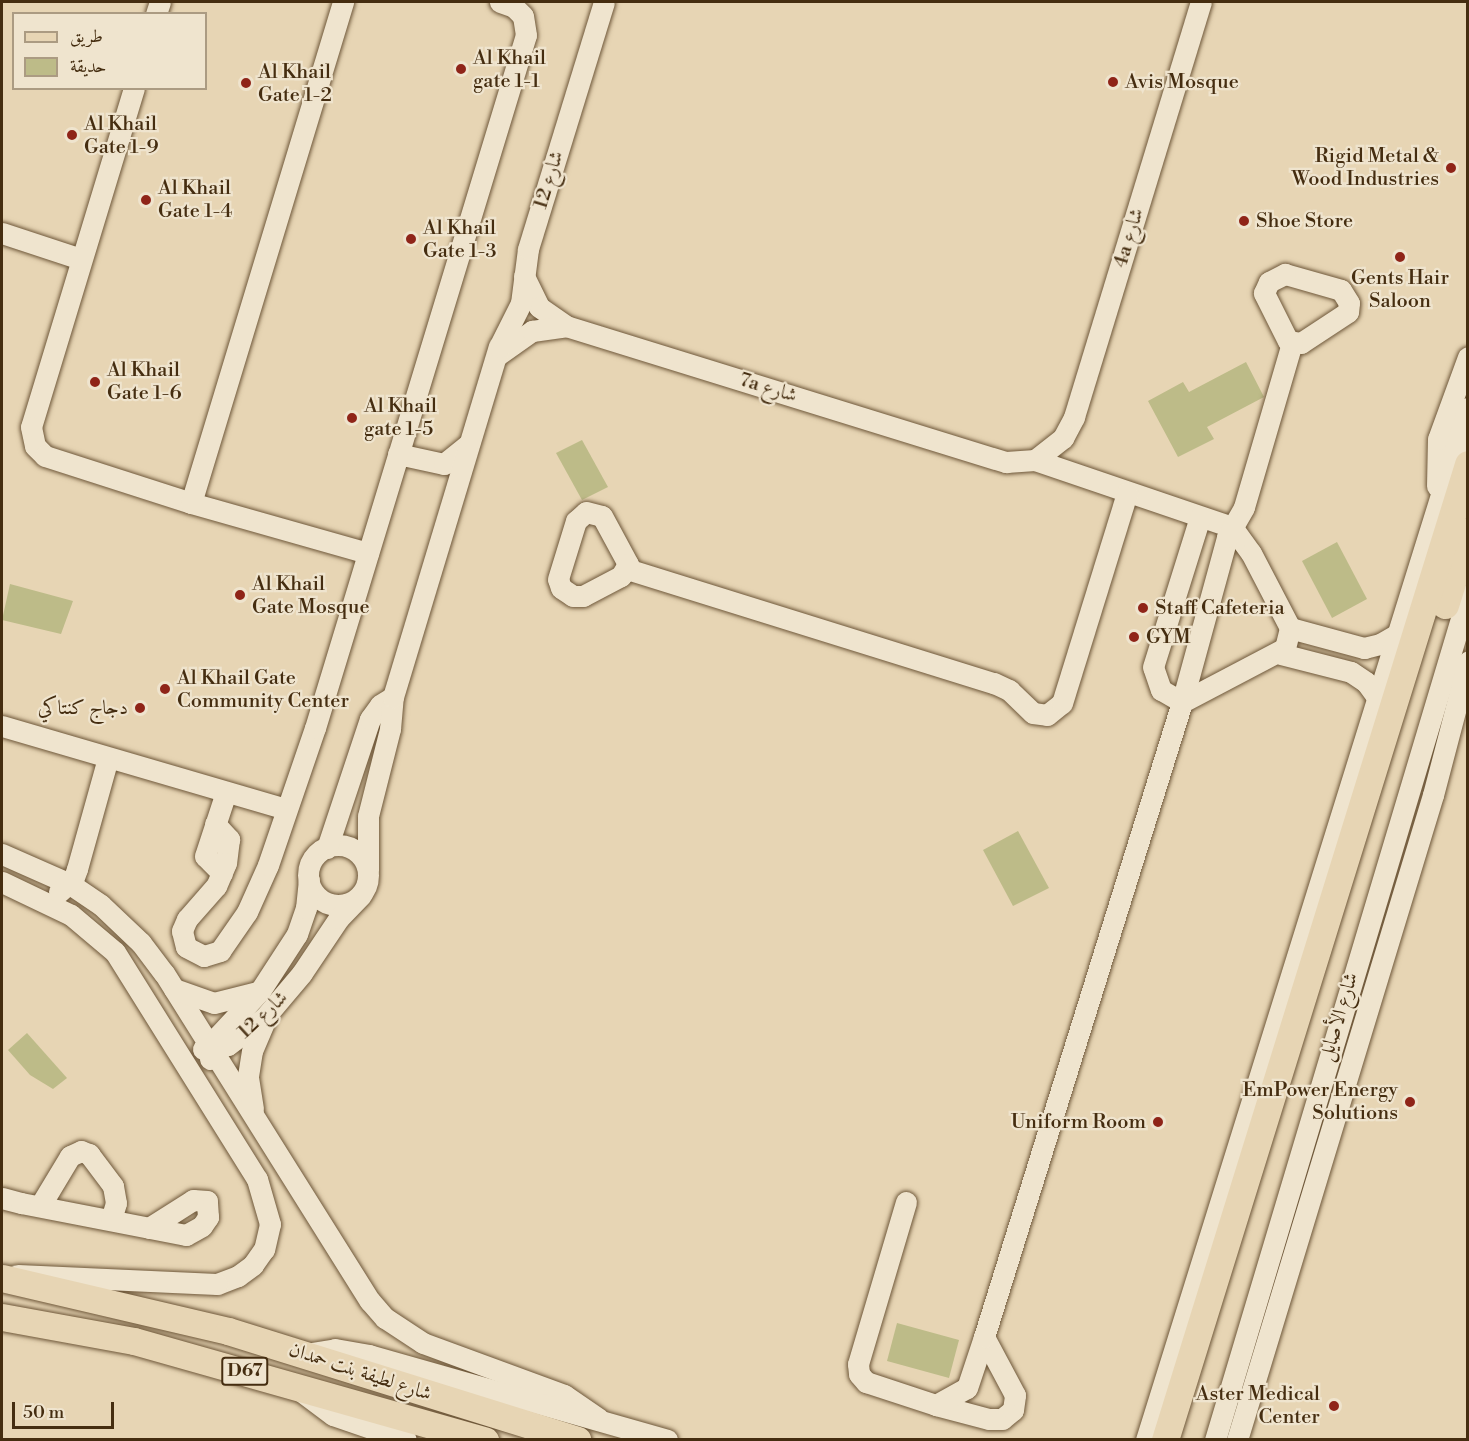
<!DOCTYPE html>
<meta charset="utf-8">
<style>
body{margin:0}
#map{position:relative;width:1469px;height:1441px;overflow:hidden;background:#e7d5b4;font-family:"Libre Bodoni",Amiri,serif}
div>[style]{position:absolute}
.green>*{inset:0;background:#bdbb88}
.roads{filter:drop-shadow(0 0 2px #6e5739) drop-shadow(0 0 2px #6e5739)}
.minor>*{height:21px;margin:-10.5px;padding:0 10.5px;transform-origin:10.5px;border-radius:10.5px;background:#efe4ce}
.minor>.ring{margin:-10.5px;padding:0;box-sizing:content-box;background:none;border:21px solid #efe4ce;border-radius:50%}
.major>*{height:27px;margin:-13.5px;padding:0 13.5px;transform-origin:13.5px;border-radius:13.5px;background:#e7d5b4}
.dots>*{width:16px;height:16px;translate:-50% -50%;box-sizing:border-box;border:3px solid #efe4ce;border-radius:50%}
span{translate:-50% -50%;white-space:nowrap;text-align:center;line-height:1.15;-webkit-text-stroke:4.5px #efe4ce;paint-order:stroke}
.shield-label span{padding:2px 4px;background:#efe4ce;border:2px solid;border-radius:4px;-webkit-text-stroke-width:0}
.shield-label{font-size:18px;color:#452d10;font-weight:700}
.poi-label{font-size:20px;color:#452d10}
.left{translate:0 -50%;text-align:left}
.right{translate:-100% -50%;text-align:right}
.street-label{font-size:20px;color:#452d10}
.frame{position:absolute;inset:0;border:3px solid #452d10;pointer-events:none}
.legend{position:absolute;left:12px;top:12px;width:195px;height:78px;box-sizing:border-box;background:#efe4ce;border:2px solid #ab9b82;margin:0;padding:8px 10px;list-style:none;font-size:18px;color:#452d10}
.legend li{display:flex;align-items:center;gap:12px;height:30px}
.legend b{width:30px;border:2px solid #ab9b82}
.scale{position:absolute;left:12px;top:1402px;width:102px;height:27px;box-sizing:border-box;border:3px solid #452d10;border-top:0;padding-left:8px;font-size:18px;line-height:21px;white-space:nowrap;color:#452d10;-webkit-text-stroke:4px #efe4ce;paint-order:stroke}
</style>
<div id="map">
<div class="green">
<div style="clip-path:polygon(1246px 362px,1264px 397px,1207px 427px,1214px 439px,1178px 457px,1148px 401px,1183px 382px,1189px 392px)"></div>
<div style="clip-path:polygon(582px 440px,608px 487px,582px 500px,556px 453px)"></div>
<div style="clip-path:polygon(1337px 542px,1367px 599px,1332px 618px,1302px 561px)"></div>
<div style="clip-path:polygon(10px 584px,73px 601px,61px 634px,2px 620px)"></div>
<div style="clip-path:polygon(1018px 831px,1049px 888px,1013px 906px,983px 850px)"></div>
<div style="clip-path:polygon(27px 1033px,67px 1078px,53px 1089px,30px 1075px,8px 1050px)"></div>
<div style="clip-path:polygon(897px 1323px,959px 1340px,949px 1378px,887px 1361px)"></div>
</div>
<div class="roads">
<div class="minor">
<div style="left:156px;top:14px;width:13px;rotate:-72deg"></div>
<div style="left:134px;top:88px;width:354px;rotate:106.9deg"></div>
<div style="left:31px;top:427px;width:19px;rotate:78deg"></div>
<div style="left:35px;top:446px;width:14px;rotate:45deg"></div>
<div style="left:45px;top:456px;width:153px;rotate:17.8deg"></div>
<div style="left:191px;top:503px;width:184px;rotate:15.8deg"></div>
<div style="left:2px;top:233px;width:83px;rotate:18.2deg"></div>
<div style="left:1285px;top:274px;width:58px;rotate:15.9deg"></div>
<div style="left:1341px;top:290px;width:15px;rotate:58deg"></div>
<div style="left:1349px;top:303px;width:9px;rotate:96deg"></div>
<div style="left:1348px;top:312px;width:56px;rotate:146.6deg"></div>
<div style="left:1301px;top:343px;width:13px;rotate:-171deg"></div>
<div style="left:1288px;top:341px;width:54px;rotate:-116.6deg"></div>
<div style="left:1264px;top:293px;width:12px;rotate:-66deg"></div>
<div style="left:1269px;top:282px;width:18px;rotate:-27deg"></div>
<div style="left:524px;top:276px;width:34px;rotate:64deg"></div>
<div style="left:539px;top:307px;width:33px;rotate:35deg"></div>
<div style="left:566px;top:326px;width:461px;rotate:17.2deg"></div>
<div style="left:1006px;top:462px;width:29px;rotate:-4deg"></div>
<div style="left:1035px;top:460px;width:36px;rotate:-38deg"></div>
<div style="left:1063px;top:438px;width:24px;rotate:-62deg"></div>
<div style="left:1074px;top:417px;width:434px;rotate:-73deg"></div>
<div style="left:498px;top:355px;width:42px;rotate:-35.2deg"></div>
<div style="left:532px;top:331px;width:34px;rotate:-8deg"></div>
<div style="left:398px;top:454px;width:47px;rotate:12.3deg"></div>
<div style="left:444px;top:464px;width:32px;rotate:-39deg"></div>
<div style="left:1035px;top:460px;width:208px;rotate:18.8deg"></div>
<div style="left:1232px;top:527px;width:32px;rotate:54deg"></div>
<div style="left:1251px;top:553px;width:85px;rotate:62.5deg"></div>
<div style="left:1290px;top:628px;width:21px;rotate:104deg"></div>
<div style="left:1285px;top:648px;width:116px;rotate:152.3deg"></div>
<div style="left:1182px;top:702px;width:24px;rotate:-150deg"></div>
<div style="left:1161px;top:690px;width:24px;rotate:-109deg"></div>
<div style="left:1153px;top:667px;width:157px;rotate:-72.6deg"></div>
<div style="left:1437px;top:486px;width:47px;rotate:-88.8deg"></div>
<div style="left:1438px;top:439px;width:87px;rotate:-69.9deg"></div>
<div style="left:191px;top:503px;width:524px;rotate:-73.12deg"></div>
<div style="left:586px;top:512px;width:16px;rotate:14deg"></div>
<div style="left:602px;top:516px;width:55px;rotate:61.6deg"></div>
<div style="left:628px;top:564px;width:14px;rotate:120deg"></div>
<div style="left:621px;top:576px;width:43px;rotate:152.2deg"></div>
<div style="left:583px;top:596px;width:10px;rotate:180deg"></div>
<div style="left:573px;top:596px;width:14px;rotate:-146deg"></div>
<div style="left:561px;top:588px;width:9px;rotate:-108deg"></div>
<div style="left:558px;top:579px;width:61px;rotate:-72.8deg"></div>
<div style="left:576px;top:521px;width:13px;rotate:-42deg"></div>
<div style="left:627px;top:569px;width:384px;rotate:17.3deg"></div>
<div style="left:994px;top:683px;width:17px;rotate:25deg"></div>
<div style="left:1009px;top:690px;width:33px;rotate:44deg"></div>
<div style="left:1033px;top:713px;width:14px;rotate:8deg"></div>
<div style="left:1047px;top:715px;width:19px;rotate:-39deg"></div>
<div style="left:1062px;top:703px;width:220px;rotate:-72.8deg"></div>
<div style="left:1290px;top:628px;width:77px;rotate:15.1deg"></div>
<div style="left:1364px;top:648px;width:16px;rotate:-14deg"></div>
<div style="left:1380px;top:644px;width:16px;rotate:-30deg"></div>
<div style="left:1281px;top:654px;width:72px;rotate:14.4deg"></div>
<div style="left:1351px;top:672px;width:18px;rotate:34deg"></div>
<div style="left:1366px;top:682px;width:19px;rotate:54deg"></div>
<div style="left:2px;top:726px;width:295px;rotate:16.3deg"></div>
<div style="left:215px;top:824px;width:21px;rotate:47deg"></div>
<div style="left:229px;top:839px;width:24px;rotate:97deg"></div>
<div style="left:226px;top:863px;width:25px;rotate:113deg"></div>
<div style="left:216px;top:886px;width:44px;rotate:131.3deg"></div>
<div style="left:187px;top:919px;width:13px;rotate:113deg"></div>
<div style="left:182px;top:931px;width:16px;rotate:76deg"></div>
<div style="left:186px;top:947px;width:20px;rotate:27deg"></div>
<div style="left:204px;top:956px;width:17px;rotate:-17deg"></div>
<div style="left:220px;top:951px;width:47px;rotate:-55.3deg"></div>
<div style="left:247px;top:912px;width:51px;rotate:-65.9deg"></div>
<div style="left:268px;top:865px;width:145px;rotate:-71.1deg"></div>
<div style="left:315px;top:728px;width:724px;rotate:-73.07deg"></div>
<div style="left:526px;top:35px;width:19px;rotate:-99deg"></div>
<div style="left:523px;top:16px;width:13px;rotate:-135deg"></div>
<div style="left:514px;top:7px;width:15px;rotate:-160deg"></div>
<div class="ring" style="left:308px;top:845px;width:39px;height:39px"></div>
<div style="left:327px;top:848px;width:136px;rotate:-71.6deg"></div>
<div style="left:370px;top:719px;width:17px;rotate:-54deg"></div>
<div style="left:380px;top:705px;width:15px;rotate:-32deg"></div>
<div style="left:2px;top:854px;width:74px;rotate:23.8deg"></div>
<div style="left:70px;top:884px;width:37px;rotate:34deg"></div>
<div style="left:101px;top:905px;width:55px;rotate:43.5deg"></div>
<div style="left:141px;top:943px;width:38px;rotate:53deg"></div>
<div style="left:164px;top:973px;width:387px;rotate:57.9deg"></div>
<div style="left:370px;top:1301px;width:23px;rotate:49deg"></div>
<div style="left:385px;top:1318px;width:45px;rotate:33.3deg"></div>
<div style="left:423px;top:1343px;width:150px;rotate:20.2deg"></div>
<div style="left:564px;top:1395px;width:42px;rotate:34.4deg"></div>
<div style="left:368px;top:870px;width:54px;rotate:-90deg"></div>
<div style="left:368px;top:816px;width:90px;rotate:-75.8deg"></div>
<div style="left:390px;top:729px;width:32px;rotate:-85deg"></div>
<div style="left:393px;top:697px;width:366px;rotate:-73.2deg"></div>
<div style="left:499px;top:347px;width:49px;rotate:-63.4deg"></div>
<div style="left:521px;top:303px;width:54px;rotate:-82.6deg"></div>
<div style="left:528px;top:249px;width:258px;rotate:-72.9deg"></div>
<div style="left:222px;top:873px;width:24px;rotate:-135deg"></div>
<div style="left:205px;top:856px;width:67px;rotate:-71.8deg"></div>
<div style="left:2px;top:882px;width:76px;rotate:25.6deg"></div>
<div style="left:71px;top:915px;width:57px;rotate:40.1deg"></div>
<div style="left:115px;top:952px;width:268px;rotate:58deg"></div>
<div style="left:257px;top:1179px;width:47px;rotate:73.9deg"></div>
<div style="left:270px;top:1224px;width:26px;rotate:103deg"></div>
<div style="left:264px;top:1249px;width:19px;rotate:125deg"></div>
<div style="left:253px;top:1265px;width:19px;rotate:144deg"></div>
<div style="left:238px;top:1276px;width:22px;rotate:159deg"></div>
<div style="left:217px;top:1284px;width:200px;rotate:-177.4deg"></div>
<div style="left:59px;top:892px;width:18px;rotate:-41deg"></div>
<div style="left:73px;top:880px;width:12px;rotate:-70deg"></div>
<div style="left:77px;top:869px;width:115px;rotate:-74.4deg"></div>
<div style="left:174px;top:989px;width:42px;rotate:19.3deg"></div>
<div style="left:214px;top:1003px;width:44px;rotate:-14.3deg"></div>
<div style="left:203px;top:1049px;width:25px;rotate:-9deg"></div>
<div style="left:228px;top:1045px;width:46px;rotate:-37.1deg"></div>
<div style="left:265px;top:1017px;width:57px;rotate:-49.9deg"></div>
<div style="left:302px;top:973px;width:66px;rotate:-56.1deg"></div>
<div style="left:339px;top:918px;width:32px;rotate:-46deg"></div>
<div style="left:210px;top:1059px;width:24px;rotate:-71deg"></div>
<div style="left:218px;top:1036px;width:62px;rotate:-47deg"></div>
<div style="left:260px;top:991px;width:68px;rotate:-57deg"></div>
<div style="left:297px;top:934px;width:28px;rotate:-71deg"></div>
<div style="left:306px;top:908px;width:28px;rotate:-84deg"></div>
<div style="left:253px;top:1109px;width:33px;rotate:-99deg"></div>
<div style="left:248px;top:1076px;width:25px;rotate:-81deg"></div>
<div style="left:252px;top:1051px;width:34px;rotate:-67deg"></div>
<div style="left:2px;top:1198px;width:20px;rotate:15deg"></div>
<div style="left:21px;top:1203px;width:168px;rotate:11deg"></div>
<div style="left:186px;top:1235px;width:18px;rotate:-29deg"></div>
<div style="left:202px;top:1226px;width:11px;rotate:-56deg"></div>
<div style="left:208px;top:1217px;width:16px;rotate:-94deg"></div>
<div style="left:207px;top:1201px;width:14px;rotate:-176deg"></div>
<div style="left:193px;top:1200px;width:52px;rotate:147.5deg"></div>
<div style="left:906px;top:1202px;width:169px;rotate:106.5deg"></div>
<div style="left:858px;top:1364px;width:10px;rotate:84deg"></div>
<div style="left:859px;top:1374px;width:11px;rotate:49deg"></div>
<div style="left:866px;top:1382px;width:74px;rotate:18.2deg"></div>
<div style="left:936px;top:1405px;width:55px;rotate:14.8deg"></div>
<div style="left:989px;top:1419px;width:13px"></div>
<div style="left:1002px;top:1419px;width:14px;rotate:-39deg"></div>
<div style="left:1013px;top:1410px;width:15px;rotate:-82deg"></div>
<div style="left:1015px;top:1395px;width:66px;rotate:-118.1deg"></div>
<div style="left:40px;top:1206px;width:58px;rotate:-59deg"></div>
<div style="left:70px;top:1156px;width:12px;rotate:-24deg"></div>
<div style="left:81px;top:1151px;width:9px;rotate:21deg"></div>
<div style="left:89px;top:1154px;width:40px;rotate:53deg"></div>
<div style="left:113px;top:1186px;width:17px;rotate:80deg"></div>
<div style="left:116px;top:1203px;width:17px;rotate:107deg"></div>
<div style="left:305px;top:1354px;width:30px;rotate:-9deg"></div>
<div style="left:335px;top:1349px;width:35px;rotate:10deg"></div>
<div style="left:369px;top:1355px;width:310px;rotate:15.9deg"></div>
<div style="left:297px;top:1388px;width:45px;rotate:36.9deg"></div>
<div style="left:333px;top:1415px;width:77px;rotate:18.9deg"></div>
<div style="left:936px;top:1405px;width:35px;rotate:-29deg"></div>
<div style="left:967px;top:1388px;width:54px;rotate:-71.6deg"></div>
<div style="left:984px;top:1337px;width:665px;rotate:-72.68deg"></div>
<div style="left:1182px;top:702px;width:171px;rotate:-74.7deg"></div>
<div style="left:1227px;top:537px;width:34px;rotate:-60deg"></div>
<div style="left:1244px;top:507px;width:171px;rotate:-73.7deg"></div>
<div style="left:1146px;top:1440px;width:1081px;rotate:-72.67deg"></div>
<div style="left:1215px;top:1440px;width:882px;rotate:-73.33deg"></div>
<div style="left:1237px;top:1440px;width:674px;rotate:-73.1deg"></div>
<div style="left:1433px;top:795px;width:138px;rotate:-75.3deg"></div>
</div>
<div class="major">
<div style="left:1445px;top:605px;width:77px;rotate:-72.5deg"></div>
<div style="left:2px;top:1278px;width:232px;rotate:13.2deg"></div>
<div style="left:228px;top:1331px;width:366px;rotate:17.3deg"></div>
<div style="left:2px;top:1317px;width:134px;rotate:10.3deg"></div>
<div style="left:134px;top:1341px;width:365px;rotate:15.8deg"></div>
<div style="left:1165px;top:1440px;width:1022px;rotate:-72.75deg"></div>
</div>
</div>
<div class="dots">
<div style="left:461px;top:69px;background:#8f2418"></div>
<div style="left:1113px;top:82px;background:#8f2418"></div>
<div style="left:246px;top:83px;background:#8f2418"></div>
<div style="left:72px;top:135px;background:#8f2418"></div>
<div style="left:1451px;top:168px;background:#8f2418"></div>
<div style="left:146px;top:200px;background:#8f2418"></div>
<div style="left:1244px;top:221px;background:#8f2418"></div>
<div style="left:411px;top:239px;background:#8f2418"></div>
<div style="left:1400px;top:257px;background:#8f2418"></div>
<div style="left:95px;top:382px;background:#8f2418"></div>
<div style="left:352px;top:418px;background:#8f2418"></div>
<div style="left:240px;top:595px;background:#8f2418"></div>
<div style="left:1143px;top:608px;background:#8f2418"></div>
<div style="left:1134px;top:637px;background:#8f2418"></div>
<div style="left:165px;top:689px;background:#8f2418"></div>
<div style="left:140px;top:708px;background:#8f2418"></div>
<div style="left:1410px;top:1102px;background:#8f2418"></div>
<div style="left:1158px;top:1122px;background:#8f2418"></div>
<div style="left:1334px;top:1406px;background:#8f2418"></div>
</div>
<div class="shield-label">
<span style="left:245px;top:1371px">D67</span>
</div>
<div class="poi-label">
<span class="left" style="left:473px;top:70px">Al Khail<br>gate 1-1</span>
<span class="left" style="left:258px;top:84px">Al Khail<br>Gate 1-2</span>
<span class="left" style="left:1125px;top:82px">Avis Mosque</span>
<span class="left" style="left:84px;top:136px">Al Khail<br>Gate 1-9</span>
<span class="right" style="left:1439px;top:168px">Rigid Metal &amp;<br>Wood Industries</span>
<span class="left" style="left:158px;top:200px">Al Khail<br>Gate 1-4</span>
<span class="left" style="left:1256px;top:221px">Shoe Store</span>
<span class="left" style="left:423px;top:240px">Al Khail<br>Gate 1-3</span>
<span style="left:1400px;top:290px">Gents Hair<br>Saloon</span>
<span class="left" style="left:107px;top:382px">Al Khail<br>Gate 1-6</span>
<span class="left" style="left:364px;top:418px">Al Khail<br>gate 1-5</span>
<span class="left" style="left:252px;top:596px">Al Khail<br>Gate Mosque</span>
<span class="left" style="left:1155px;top:608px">Staff Cafeteria</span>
<span class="left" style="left:1146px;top:637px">GYM</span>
<span class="left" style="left:177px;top:690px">Al Khail Gate<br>Community Center</span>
<span class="right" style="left:128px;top:708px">دجاج كنتاكي</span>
<span class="right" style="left:1398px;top:1102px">EmPower Energy<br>Solutions</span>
<span class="right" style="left:1146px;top:1122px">Uniform Room</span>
<span class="right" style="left:1320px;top:1406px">Aster Medical<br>Center</span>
</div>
<div class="street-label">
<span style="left:549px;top:180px;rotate:-73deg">شارع 12</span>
<span style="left:1129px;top:238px;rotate:-73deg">4a شارع</span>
<span style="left:768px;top:388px;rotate:17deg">7a شارع</span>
<span style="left:263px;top:1015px;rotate:-43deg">شارع 12</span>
<span style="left:1339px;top:1017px;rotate:-73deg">شارع الأصايل</span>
<span style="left:360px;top:1372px;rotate:18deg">شارع لطيفة بنت حمدان</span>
</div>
<div class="frame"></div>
<ul class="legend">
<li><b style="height:8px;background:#e7d5b4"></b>طريق</li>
<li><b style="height:16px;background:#bdbb88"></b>حديقة</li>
</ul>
<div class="scale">50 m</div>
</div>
